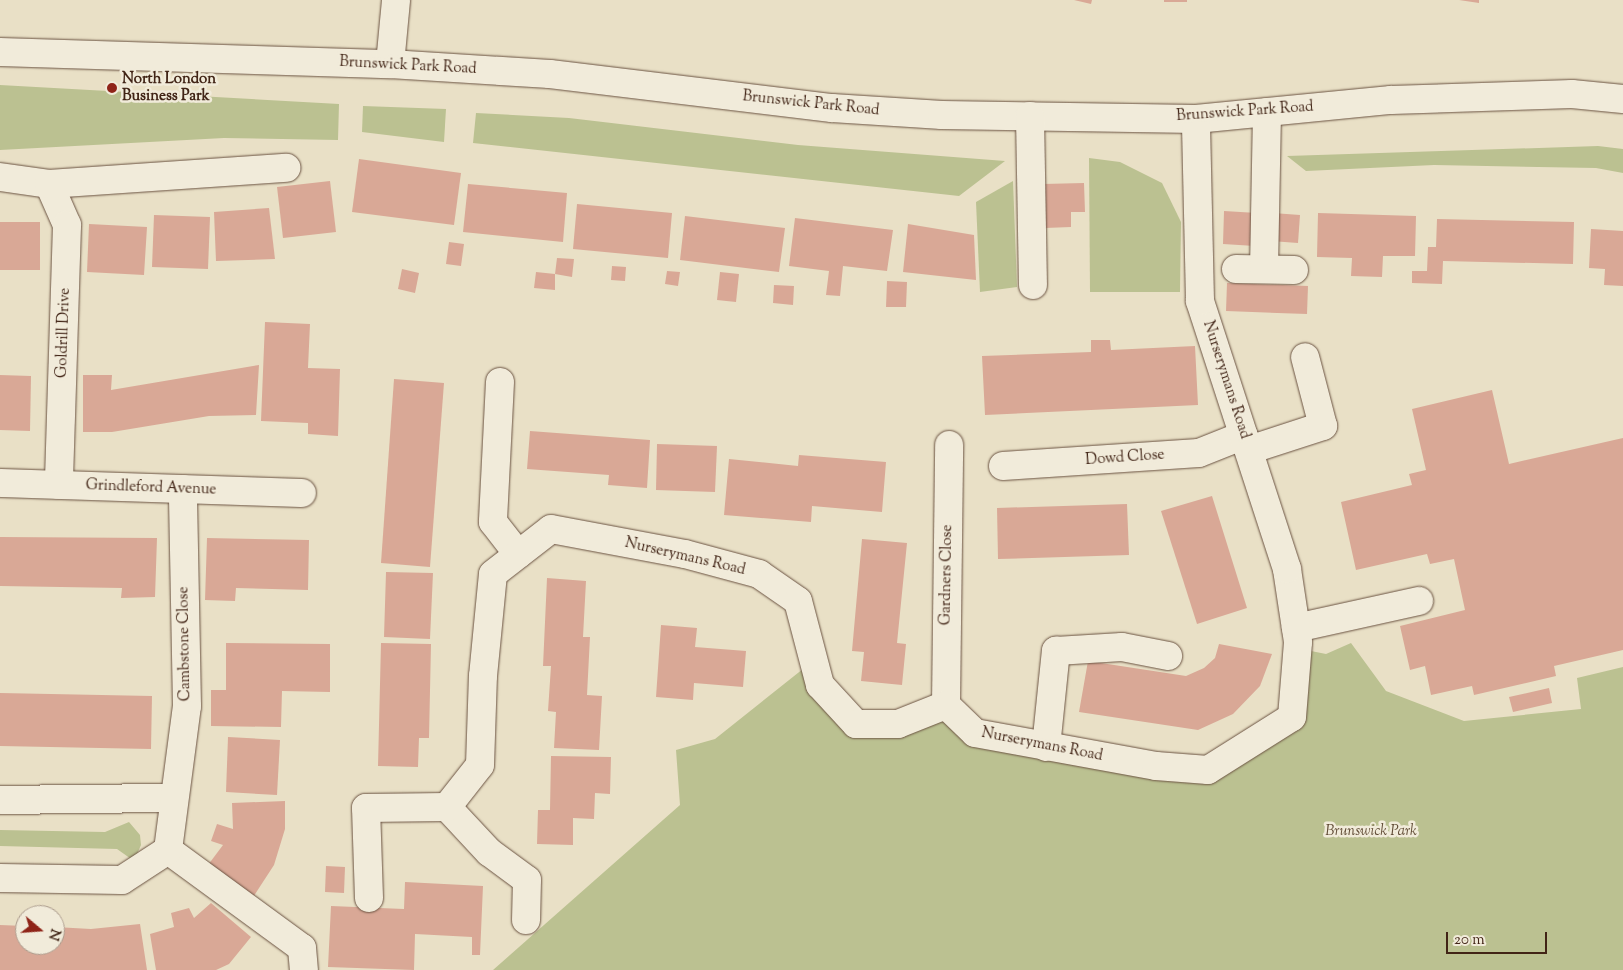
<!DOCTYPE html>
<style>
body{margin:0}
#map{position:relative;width:1623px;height:970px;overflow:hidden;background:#e9e0c6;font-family:"Sorts Mill Goudy",serif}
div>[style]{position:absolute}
.green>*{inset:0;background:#bbc191}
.building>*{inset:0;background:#d9a896}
.roads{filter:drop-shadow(0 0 1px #6b5342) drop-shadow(0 0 1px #6b5342)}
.minor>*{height:28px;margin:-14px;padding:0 14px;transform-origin:14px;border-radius:14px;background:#f1ebda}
.dots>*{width:14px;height:14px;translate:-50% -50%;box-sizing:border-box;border:2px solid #f1ebda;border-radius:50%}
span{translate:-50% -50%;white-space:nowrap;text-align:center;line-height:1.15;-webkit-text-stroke:5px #f1ebda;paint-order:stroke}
.street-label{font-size:15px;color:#412416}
.poi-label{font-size:15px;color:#412416;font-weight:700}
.left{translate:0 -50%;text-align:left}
.park-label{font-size:15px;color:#604b35;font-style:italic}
.north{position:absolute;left:15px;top:905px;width:50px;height:50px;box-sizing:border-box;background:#f1ebda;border:1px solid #ab9b8c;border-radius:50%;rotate:108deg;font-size:14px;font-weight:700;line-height:20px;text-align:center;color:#412416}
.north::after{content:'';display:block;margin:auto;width:18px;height:22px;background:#8f2418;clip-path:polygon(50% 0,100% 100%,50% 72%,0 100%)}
.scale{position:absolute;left:1446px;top:932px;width:101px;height:22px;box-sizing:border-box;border:2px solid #412416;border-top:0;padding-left:6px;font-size:15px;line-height:18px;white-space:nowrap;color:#412416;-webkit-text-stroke:4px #f1ebda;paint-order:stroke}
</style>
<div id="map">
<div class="green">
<div style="clip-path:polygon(0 85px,339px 104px,338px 140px,224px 138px,0 150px)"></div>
<div style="clip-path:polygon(363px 106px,446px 109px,444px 142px,362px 132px)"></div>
<div style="clip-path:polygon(476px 113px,569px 118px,798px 145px,1005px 161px,959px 196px,473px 143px)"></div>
<div style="clip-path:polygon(1598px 146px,1623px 149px,1623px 173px,1596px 168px,1434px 165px,1306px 171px,1287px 156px)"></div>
<div style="clip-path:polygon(1089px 158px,1120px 162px,1162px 183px,1181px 222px,1180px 292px,1090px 292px)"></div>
<div style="clip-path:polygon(1013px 181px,1017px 287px,980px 292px,976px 202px)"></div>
<div style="clip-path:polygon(1351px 643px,1386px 691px,1464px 721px,1581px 709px,1577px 678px,1623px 667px,1623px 970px,493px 970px,680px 805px,676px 750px,715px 739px,813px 661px,858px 726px,946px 708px,977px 733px,1212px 769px,1282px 728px,1296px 648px,1326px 654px)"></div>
<div style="clip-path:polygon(129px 822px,140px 835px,141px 845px,134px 861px,117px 849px,0 846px,0 830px,105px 832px)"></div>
</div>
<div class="building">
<div style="clip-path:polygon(1074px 0,1092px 0,1091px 4px)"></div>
<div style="clip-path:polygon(1164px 0,1187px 0,1187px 2px,1164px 2px)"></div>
<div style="clip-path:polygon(1459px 0,1479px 0,1479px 3px)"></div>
<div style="clip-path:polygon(359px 159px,461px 173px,454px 225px,352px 212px)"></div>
<div style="clip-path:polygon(330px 181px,336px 232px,283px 238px,277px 187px)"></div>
<div style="clip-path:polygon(1084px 183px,1085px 212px,1071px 212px,1071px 227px,1045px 228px,1043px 184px)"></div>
<div style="clip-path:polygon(468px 184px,567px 193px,563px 242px,463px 232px)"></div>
<div style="clip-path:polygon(577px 204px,672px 213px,668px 258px,573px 249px)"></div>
<div style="clip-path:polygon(269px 208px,275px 259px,216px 261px,214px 212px)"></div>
<div style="clip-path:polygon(1224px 211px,1257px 213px,1255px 246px,1223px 244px)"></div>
<div style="clip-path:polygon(1273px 213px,1300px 215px,1298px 243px,1271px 241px)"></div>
<div style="clip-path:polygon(1318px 213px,1416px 216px,1415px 256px,1383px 256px,1382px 277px,1351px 276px,1352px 258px,1317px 257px)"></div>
<div style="clip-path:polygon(154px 215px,210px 217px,208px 269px,152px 267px)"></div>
<div style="clip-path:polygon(685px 216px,785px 228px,779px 272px,680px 260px)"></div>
<div style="clip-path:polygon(795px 218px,893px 230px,887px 271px,843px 266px,840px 296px,826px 295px,829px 271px,789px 266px)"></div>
<div style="clip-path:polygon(1437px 219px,1574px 222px,1573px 264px,1443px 261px,1442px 284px,1412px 283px,1412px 271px,1427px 271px,1428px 247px,1436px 247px)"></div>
<div style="clip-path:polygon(0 222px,40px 222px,40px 270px,0 270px)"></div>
<div style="clip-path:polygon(89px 224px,147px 227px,144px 275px,87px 272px)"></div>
<div style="clip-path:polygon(908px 224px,974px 235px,976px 280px,903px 272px)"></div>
<div style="clip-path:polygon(1591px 229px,1623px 231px,1623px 286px,1604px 285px,1605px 269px,1589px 268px)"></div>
<div style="clip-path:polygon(449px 242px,464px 244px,461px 266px,446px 264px)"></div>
<div style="clip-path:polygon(557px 258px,574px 259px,572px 277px,555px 274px)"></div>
<div style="clip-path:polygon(612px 266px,626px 267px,625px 281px,611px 280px)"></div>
<div style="clip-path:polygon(402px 269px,419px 273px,415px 293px,398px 289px)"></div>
<div style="clip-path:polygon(667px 271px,680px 272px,678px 286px,665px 284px)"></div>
<div style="clip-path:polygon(536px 272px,555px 274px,555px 290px,534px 288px)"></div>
<div style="clip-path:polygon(720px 272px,739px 274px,736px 302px,717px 300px)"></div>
<div style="clip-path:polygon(887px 281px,907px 282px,906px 307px,886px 307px)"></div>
<div style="clip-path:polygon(1227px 283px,1308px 286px,1307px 314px,1226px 311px)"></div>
<div style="clip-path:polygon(774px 285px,794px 286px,793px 305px,773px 303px)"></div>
<div style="clip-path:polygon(265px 322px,310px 324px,308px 368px,340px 369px,338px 436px,308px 434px,308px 423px,261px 421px)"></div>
<div style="clip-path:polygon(1091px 340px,1110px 340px,1111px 350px,1195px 346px,1198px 405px,985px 415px,982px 356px,1091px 352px)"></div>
<div style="clip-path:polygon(259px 365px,256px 415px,209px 416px,112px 432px,83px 432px,83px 375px,112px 375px,111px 390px)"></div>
<div style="clip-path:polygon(0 375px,31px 376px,30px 431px,0 430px)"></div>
<div style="clip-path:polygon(394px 379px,444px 383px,430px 567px,381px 563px)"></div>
<div style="clip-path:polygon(1492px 390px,1509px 464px,1623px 438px,1623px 650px,1554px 666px,1556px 676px,1474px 695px,1472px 686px,1431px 695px,1425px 666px,1410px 670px,1400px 626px,1465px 610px,1454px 559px,1430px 564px,1427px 554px,1356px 570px,1341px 502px,1412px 485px,1409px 474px,1426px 470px,1412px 409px)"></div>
<div style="clip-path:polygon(530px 431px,650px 440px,647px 488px,608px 485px,609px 475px,527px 469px)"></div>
<div style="clip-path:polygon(657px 444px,717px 446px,715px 492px,656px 490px)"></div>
<div style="clip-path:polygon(799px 455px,886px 462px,882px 512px,812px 506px,811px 522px,724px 515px,729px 459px,798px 466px)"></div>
<div style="clip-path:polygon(1212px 496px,1247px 608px,1197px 624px,1161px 511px)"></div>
<div style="clip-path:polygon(1127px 504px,1129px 555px,998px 559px,997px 508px)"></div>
<div style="clip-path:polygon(0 537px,157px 538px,155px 597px,121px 598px,122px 588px,0 586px)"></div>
<div style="clip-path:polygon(207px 538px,309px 540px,308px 590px,236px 588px,235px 601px,205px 600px)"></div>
<div style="clip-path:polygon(862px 539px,907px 543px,897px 643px,906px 644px,902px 685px,861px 681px,864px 652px,852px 651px)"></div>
<div style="clip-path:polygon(386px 572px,433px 573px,430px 639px,384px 637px)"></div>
<div style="clip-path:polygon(547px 578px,586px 581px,583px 637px,590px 637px,587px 695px,602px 696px,599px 750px,554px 748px,556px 712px,548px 711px,551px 666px,543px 666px)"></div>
<div style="clip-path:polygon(661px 625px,697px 628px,695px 647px,746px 651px,743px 687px,694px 683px,693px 700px,656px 697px)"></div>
<div style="clip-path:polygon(226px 643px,330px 644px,330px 692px,282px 691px,281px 727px,211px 726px,211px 690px,226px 690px)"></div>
<div style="clip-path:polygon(381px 643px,431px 644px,429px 738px,419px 738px,418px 767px,378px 766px)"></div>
<div style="clip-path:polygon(1219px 644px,1272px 654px,1260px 686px,1233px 714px,1198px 730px,1079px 712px,1088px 661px,1186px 676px,1204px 668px,1215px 658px)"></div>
<div style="clip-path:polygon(1549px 688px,1552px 703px,1513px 712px,1509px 697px)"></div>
<div style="clip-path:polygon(0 693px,152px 696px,151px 749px,0 746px)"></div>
<div style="clip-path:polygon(228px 737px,280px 740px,277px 795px,226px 792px)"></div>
<div style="clip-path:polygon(551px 756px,611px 757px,610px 794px,595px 793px,594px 819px,573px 818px,573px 845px,537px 844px,538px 810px,550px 810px)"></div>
<div style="clip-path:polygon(285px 801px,285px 829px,274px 865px,250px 902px,205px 869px,223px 845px,211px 841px,217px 824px,233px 829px,232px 803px)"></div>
<div style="clip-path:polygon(326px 866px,345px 867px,344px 893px,325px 892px)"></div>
<div style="clip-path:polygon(405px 882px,483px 886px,480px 955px,472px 955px,472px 937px,415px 934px,414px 970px,328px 967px,331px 906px,404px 909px)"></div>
<div style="clip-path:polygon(211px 903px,251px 937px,229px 964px,216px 970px,156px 970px,150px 934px,174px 927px,171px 913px,189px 908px,194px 918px)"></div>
<div style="clip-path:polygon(140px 924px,147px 970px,0 970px,0 925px,25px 926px,25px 945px,55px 945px,55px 927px,91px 929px)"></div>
</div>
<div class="roads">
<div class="minor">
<div style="left:0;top:52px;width:390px;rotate:1.8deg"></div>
<div style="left:390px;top:64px;width:160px;rotate:3.6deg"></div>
<div style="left:550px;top:74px;width:284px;rotate:6.9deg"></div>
<div style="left:832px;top:108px;width:110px;rotate:3.6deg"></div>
<div style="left:942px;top:115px;width:254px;rotate:0.9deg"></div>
<div style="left:1196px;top:119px;width:196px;rotate:-5.6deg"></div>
<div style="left:1391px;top:100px;width:181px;rotate:-1.9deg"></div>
<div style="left:1572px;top:94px;width:51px;rotate:5.6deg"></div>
<div style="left:390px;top:64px;width:64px;rotate:-84.6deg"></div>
<div style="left:1030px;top:116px;width:169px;rotate:89deg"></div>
<div style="left:0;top:177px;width:49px;rotate:8.1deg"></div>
<div style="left:49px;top:184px;width:45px;rotate:66.3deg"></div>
<div style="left:67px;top:225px;width:260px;rotate:91.8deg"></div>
<div style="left:49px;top:184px;width:238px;rotate:-3.9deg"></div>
<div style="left:1236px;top:269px;width:58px;rotate:1deg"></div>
<div style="left:1264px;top:269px;width:157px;rotate:-88.9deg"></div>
<div style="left:500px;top:382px;width:140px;rotate:92.9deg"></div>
<div style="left:493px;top:522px;width:41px;rotate:52deg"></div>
<div style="left:1249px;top:450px;width:78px;rotate:-18deg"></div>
<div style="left:1323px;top:426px;width:71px;rotate:-104.6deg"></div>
<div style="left:1003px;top:466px;width:196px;rotate:-3.8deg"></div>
<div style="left:1199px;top:453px;width:48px;rotate:-21.8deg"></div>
<div style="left:0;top:483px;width:302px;rotate:1.9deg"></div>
<div style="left:1296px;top:628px;width:126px;rotate:-12.4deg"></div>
<div style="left:946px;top:705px;width:260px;rotate:-89.3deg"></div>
<div style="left:1046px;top:747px;width:97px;rotate:-84.1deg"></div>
<div style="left:1056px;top:651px;width:66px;rotate:-3.5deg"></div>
<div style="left:1122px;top:647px;width:47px;rotate:11.1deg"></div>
<div style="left:0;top:800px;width:173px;rotate:-0.7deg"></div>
<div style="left:447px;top:807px;width:62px;rotate:47deg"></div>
<div style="left:489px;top:852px;width:47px;rotate:36.4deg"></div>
<div style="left:527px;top:880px;width:40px;rotate:91.4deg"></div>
<div style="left:168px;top:850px;width:166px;rotate:36.2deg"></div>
<div style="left:302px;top:948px;width:22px;rotate:85deg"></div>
<div style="left:0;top:878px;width:122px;rotate:0.9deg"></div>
<div style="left:122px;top:880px;width:55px;rotate:-33.1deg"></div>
<div style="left:168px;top:850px;width:145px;rotate:-82.5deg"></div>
<div style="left:187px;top:706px;width:217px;rotate:-91.1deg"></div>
<div style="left:369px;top:898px;width:90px;rotate:-91.9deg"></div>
<div style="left:366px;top:808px;width:81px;rotate:-0.7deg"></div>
<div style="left:447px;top:807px;width:53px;rotate:-51.8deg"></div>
<div style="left:480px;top:765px;width:89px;rotate:-88.1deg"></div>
<div style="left:483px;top:676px;width:102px;rotate:-84.4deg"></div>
<div style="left:493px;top:574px;width:73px;rotate:-37.8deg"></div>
<div style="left:551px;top:529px;width:136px;rotate:10.6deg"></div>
<div style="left:685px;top:554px;width:77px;rotate:15.1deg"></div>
<div style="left:759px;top:574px;width:47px;rotate:34.7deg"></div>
<div style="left:798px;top:601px;width:87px;rotate:75.3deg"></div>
<div style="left:820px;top:685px;width:53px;rotate:47.3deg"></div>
<div style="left:856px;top:724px;width:42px"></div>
<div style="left:898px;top:724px;width:52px;rotate:-21.6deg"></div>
<div style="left:946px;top:705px;width:40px;rotate:44deg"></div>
<div style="left:975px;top:733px;width:184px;rotate:10.3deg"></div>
<div style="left:1156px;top:766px;width:52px;rotate:4.4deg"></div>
<div style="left:1208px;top:770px;width:99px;rotate:-32.2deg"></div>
<div style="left:1292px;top:717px;width:75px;rotate:-85.4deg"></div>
<div style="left:1298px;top:642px;width:74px;rotate:-98.6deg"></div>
<div style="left:1287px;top:569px;width:282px;rotate:-108deg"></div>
<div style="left:1200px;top:301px;width:182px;rotate:-91.3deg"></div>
</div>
</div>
<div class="dots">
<div style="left:112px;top:88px;background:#8f2418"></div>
</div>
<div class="street-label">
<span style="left:408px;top:66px;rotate:3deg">Brunswick Park Road</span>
<span style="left:811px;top:104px;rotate:6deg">Brunswick Park Road</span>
<span style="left:1245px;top:112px;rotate:-4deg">Brunswick Park Road</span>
<span style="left:64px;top:333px;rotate:-88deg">Goldrill Drive</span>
<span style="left:1226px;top:380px;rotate:72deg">Nurserymans Road</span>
<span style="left:1125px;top:458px;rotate:-4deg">Dowd Close</span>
<span style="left:151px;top:488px;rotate:2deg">Grindleford Avenue</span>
<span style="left:685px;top:557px;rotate:13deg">Nurserymans Road</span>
<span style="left:947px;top:575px;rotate:-89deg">Gardners Close</span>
<span style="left:185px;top:644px;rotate:-91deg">Cambstone Close</span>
<span style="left:1042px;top:745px;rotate:11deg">Nurserymans Road</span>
</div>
<div class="poi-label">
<span class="left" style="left:122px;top:88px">North London<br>Business Park</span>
</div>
<div class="park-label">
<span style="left:1371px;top:832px">Brunswick Park</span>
</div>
<div class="north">N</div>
<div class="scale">20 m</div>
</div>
